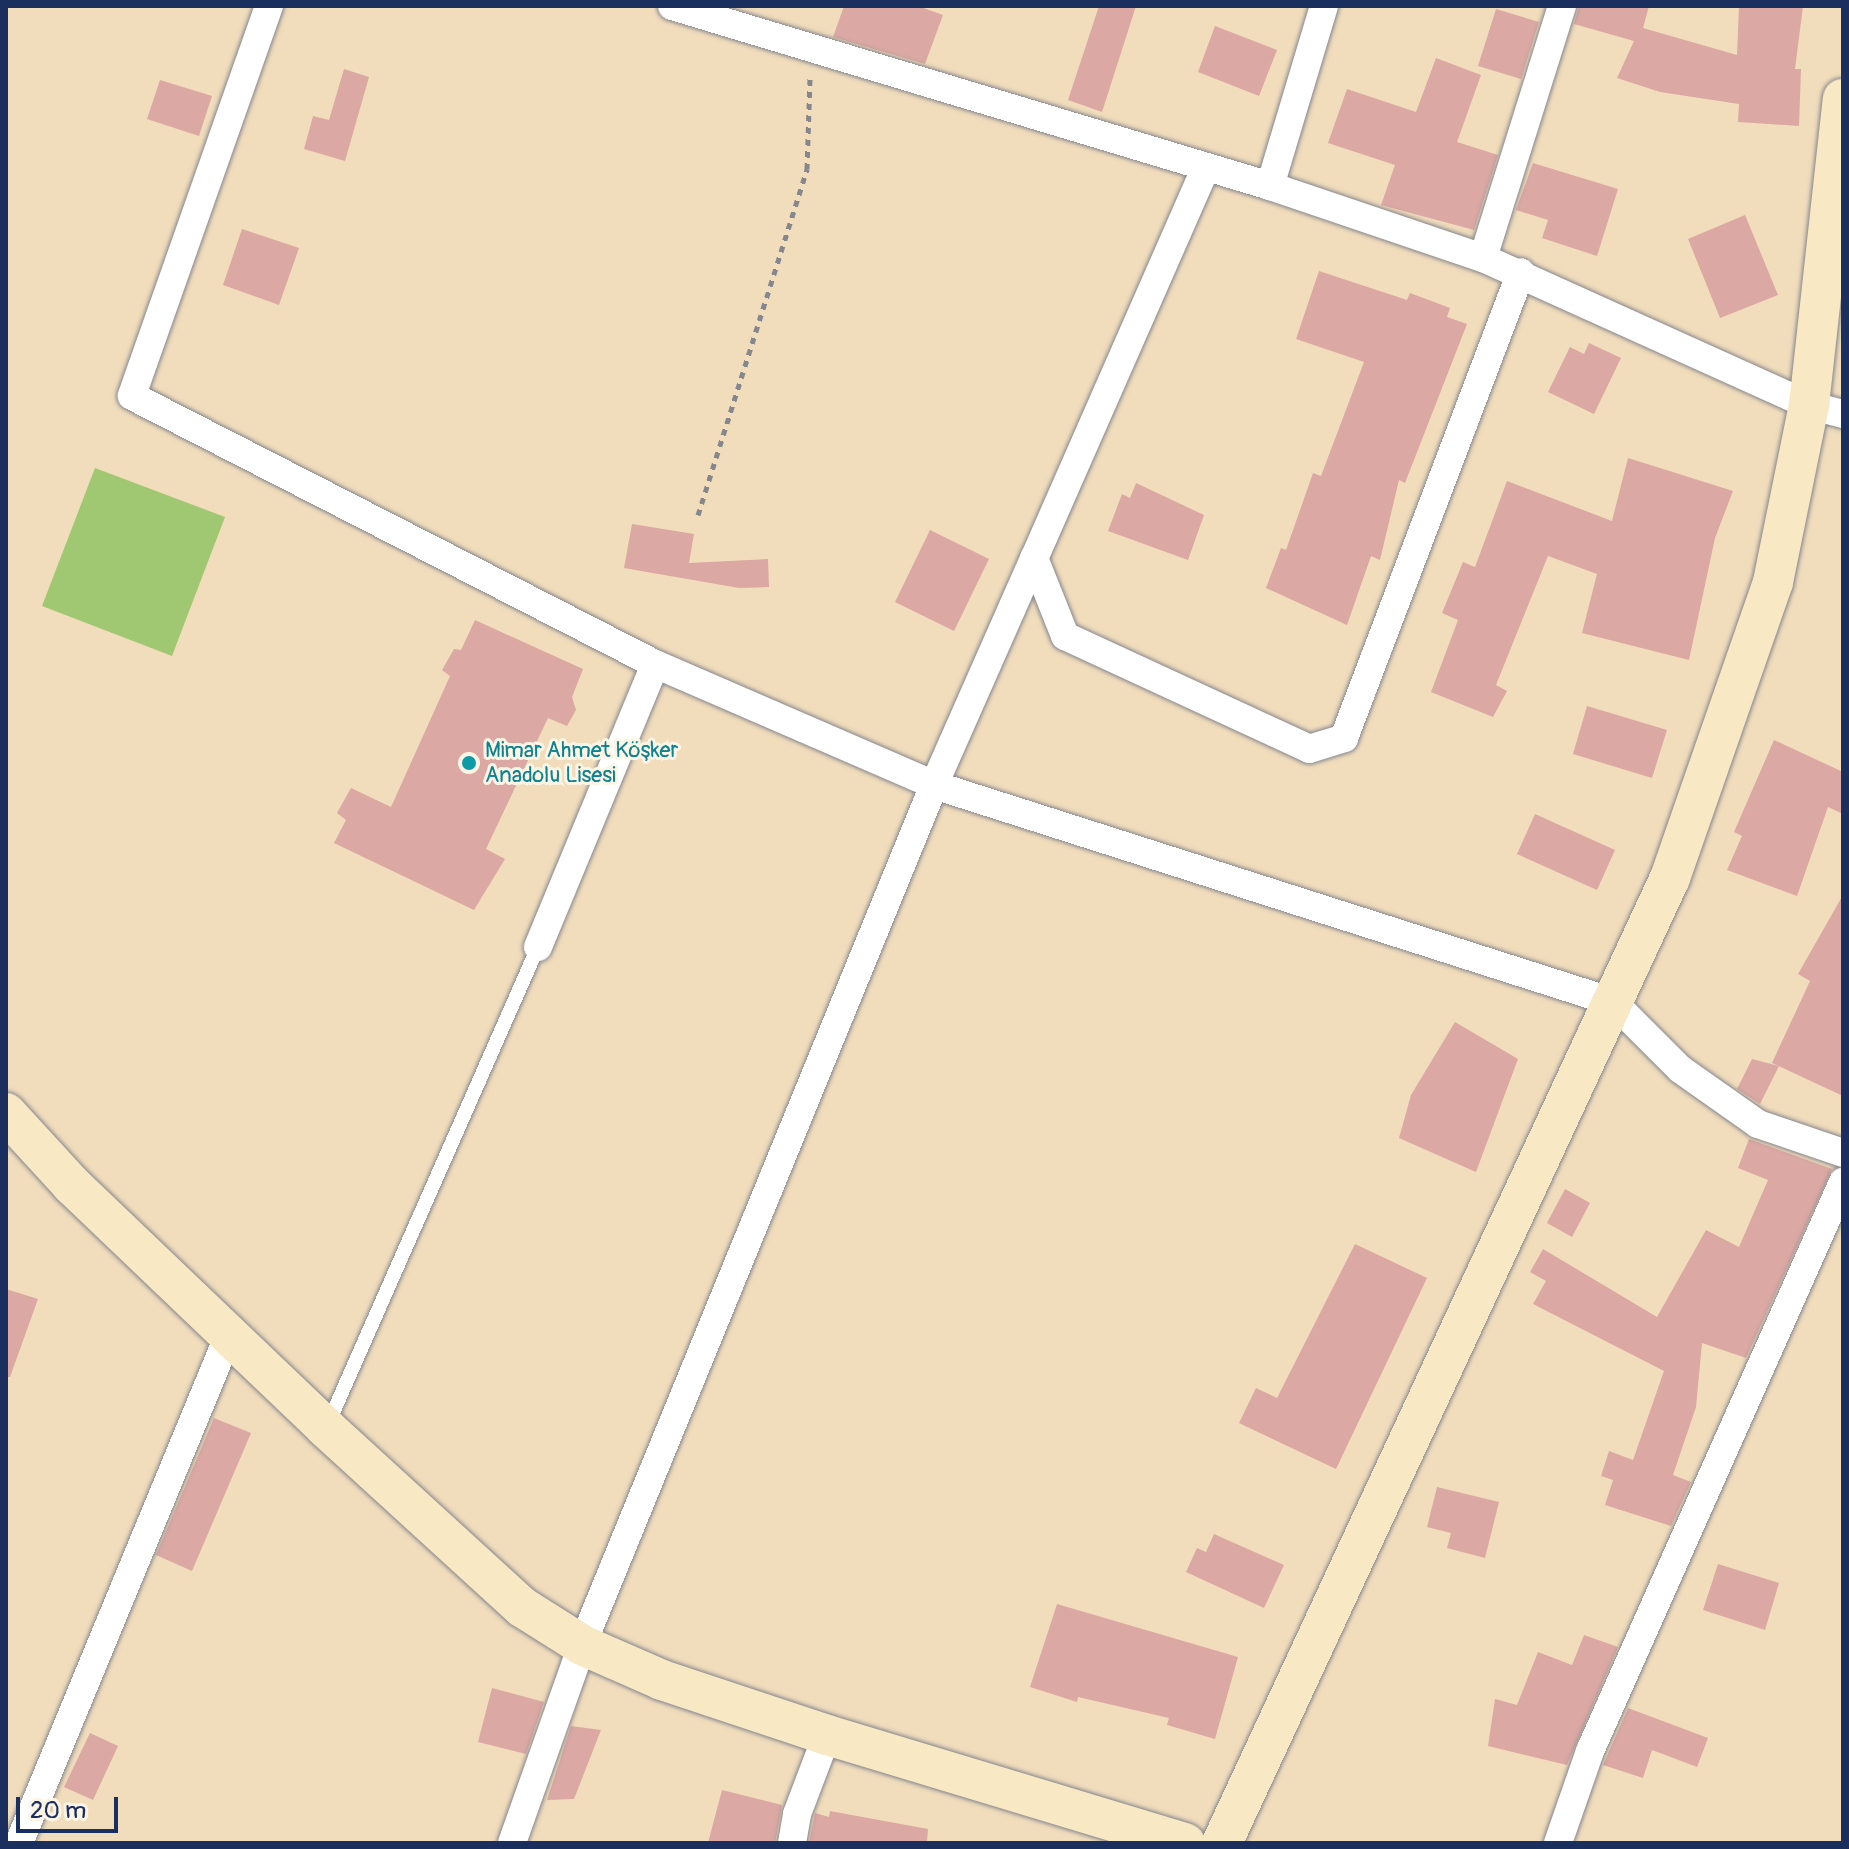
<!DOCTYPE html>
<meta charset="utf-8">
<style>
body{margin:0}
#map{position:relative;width:1849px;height:1849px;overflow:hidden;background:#f1ddbc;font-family:Pangolin,sans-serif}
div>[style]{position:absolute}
.green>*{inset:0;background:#a0c772}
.building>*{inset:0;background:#dba8a3}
.path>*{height:5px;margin-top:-2.5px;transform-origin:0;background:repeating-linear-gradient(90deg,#86868d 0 6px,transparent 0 12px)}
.roads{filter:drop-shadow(0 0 2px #86868d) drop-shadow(0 0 2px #86868d)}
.lane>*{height:14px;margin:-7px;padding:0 7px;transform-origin:7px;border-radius:7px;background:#fff}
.street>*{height:28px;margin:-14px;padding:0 14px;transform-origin:14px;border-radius:14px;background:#fff}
.secondary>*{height:40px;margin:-20px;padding:0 20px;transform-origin:20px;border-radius:20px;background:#f8e8c3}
.dots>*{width:22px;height:22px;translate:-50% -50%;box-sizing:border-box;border:4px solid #fcf5e5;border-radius:50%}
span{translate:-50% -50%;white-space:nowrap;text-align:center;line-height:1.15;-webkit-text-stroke:6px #fcf5e5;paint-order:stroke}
.culture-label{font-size:22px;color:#0d838f}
.left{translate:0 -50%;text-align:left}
.frame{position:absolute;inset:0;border:8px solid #1b2f5e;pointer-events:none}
.scale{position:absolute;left:16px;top:1797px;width:102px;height:36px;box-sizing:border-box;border:4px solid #1b2f5e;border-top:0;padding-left:10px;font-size:24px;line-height:28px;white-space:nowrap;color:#1b2f5e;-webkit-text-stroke:6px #fcf5e5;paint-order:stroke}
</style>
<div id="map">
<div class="green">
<div style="clip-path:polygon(95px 468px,225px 517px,172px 656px,42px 606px)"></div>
</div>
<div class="building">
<div style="clip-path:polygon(844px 6px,918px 6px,943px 15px,925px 64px,833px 37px)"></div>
<div style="clip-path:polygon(1099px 6px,1136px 6px,1102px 112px,1068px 100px)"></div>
<div style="clip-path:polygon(1579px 6px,1649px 6px,1643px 28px,1737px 55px,1739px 6px,1803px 6px,1795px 69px,1801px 69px,1799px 126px,1738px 122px,1739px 104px,1660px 92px,1617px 78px,1634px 41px,1574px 24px)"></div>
<div style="clip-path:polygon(1496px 9px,1539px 22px,1521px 79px,1478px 66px)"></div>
<div style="clip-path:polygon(1215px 26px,1277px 50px,1259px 96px,1198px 72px)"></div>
<div style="clip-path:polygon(1436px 58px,1481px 75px,1457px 142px,1498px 155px,1474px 230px,1381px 205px,1395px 165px,1328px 143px,1347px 89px,1416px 112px)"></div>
<div style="clip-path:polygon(344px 69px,369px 77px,345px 161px,304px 149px,313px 116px,329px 120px)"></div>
<div style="clip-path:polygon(160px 80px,212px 96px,199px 136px,147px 119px)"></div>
<div style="clip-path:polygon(1533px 163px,1618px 189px,1597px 256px,1542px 238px,1548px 220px,1516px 210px)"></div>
<div style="clip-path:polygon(1745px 215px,1778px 295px,1720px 318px,1688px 239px)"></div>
<div style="clip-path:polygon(242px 229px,299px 248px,279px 305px,223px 285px)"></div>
<div style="clip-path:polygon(1319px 271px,1407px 300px,1410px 293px,1450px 308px,1447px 317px,1467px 324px,1405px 483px,1399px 480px,1380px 560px,1371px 556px,1347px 625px,1266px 588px,1281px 548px,1286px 550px,1313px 473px,1321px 476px,1364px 362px,1296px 339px)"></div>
<div style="clip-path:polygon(1589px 343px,1621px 358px,1594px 414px,1548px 392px,1570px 347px,1584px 354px)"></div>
<div style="clip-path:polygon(1628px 458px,1733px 491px,1715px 538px,1689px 660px,1582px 633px,1597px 574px,1548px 556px,1496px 685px,1507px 691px,1493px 717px,1431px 692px,1458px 620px,1442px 613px,1463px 562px,1475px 567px,1507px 481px,1612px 521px)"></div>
<div style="clip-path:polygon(1136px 483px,1204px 515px,1188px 560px,1108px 531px,1122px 494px,1130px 498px)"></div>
<div style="clip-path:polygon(632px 524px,694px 534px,689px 563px,768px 559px,769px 587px,739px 588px,624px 568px)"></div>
<div style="clip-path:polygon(930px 530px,989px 559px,954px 631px,895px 602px)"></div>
<div style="clip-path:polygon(475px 620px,583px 669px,572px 697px,576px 710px,567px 726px,548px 718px,486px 849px,505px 859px,474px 910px,334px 843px,346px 820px,337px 813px,351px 788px,391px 807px,450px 676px,442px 670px,454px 649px,461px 650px)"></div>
<div style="clip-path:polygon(1587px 706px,1667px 730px,1652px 778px,1573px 754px)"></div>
<div style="clip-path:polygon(1774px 740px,1843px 772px,1843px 814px,1828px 807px,1797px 896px,1727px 870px,1742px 836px,1734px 832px)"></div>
<div style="clip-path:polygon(1535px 814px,1615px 850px,1597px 890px,1517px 854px)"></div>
<div style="clip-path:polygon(1843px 895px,1843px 1096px,1772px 1063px,1810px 981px,1798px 974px)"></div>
<div style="clip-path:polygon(1455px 1022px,1518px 1059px,1476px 1172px,1399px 1138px,1411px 1095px)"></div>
<div style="clip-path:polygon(1752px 1059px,1779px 1066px,1760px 1104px,1737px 1089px)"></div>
<div style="clip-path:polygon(1749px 1139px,1832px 1169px,1746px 1358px,1702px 1343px,1696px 1407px,1673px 1475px,1691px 1482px,1671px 1526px,1605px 1505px,1613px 1480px,1601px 1476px,1609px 1451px,1633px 1460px,1664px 1371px,1533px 1304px,1546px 1281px,1530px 1272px,1543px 1249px,1657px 1317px,1706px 1230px,1739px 1247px,1768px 1180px,1738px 1168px)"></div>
<div style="clip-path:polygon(1565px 1189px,1590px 1203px,1572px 1237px,1547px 1223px)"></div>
<div style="clip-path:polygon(1355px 1244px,1427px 1278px,1336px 1469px,1239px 1423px,1256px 1388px,1277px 1398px)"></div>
<div style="clip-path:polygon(6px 1289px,38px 1299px,10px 1377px,6px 1377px)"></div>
<div style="clip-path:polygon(214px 1418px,251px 1433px,192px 1571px,156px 1555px)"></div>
<div style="clip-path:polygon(1437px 1487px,1499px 1502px,1485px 1558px,1447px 1548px,1451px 1533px,1427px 1527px)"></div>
<div style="clip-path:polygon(1214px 1534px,1284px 1565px,1264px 1608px,1186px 1572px,1197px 1548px,1206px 1552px)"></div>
<div style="clip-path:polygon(1718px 1564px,1779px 1583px,1765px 1630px,1703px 1610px)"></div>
<div style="clip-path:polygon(1057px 1604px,1238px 1657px,1215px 1739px,1167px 1725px,1169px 1718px,1078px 1697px,1077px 1702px,1030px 1687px)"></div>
<div style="clip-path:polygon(1584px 1635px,1618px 1647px,1567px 1765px,1488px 1746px,1495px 1699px,1517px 1705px,1538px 1652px,1572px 1665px)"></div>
<div style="clip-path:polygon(492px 1688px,544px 1702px,526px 1754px,478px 1742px)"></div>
<div style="clip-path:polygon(1628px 1708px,1708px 1738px,1697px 1767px,1652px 1750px,1643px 1778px,1603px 1765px)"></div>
<div style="clip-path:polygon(571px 1726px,601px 1730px,574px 1799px,547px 1800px)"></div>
<div style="clip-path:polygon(90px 1733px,118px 1746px,93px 1800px,64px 1787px)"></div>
<div style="clip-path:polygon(722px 1790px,782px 1805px,775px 1843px,708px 1843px)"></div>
<div style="clip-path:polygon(830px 1811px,928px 1829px,927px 1843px,809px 1843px,815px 1813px,829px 1817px)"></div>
</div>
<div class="path">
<div style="left:698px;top:515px;width:363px;rotate:-72.5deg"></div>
<div style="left:807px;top:169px;width:92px;rotate:-88.1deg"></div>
</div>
<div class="roads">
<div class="lane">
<div style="left:328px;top:1424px;width:521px;rotate:-66.24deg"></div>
</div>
<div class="street">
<div style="left:269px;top:6px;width:413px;rotate:109.4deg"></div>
<div style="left:132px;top:396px;width:588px;rotate:27.13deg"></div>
<div style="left:672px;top:6px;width:625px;rotate:16.75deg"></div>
<div style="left:1270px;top:186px;width:225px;rotate:18.7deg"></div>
<div style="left:1483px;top:258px;width:358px;rotate:24.3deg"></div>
<div style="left:1809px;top:405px;width:35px;rotate:15deg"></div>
<div style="left:1206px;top:167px;width:427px;rotate:113.7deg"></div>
<div style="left:1034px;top:558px;width:84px;rotate:68.3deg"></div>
<div style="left:1065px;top:636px;width:269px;rotate:24.8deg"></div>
<div style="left:1309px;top:749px;width:37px;rotate:-17deg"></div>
<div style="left:1344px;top:738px;width:498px;rotate:-69.2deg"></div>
<div style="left:1270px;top:186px;width:188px;rotate:-73.3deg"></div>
<div style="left:1483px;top:258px;width:264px;rotate:-72.6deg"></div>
<div style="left:538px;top:947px;width:306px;rotate:-67.5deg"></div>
<div style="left:655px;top:664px;width:304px;rotate:23.4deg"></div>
<div style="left:934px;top:785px;width:713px;rotate:17.72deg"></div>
<div style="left:1613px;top:1002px;width:95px;rotate:45deg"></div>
<div style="left:1680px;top:1069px;width:95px;rotate:35.2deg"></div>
<div style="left:1758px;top:1124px;width:90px;rotate:18.8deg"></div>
<div style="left:19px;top:1843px;width:547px;rotate:-67.56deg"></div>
<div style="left:512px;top:1843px;width:210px;rotate:-70.5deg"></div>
<div style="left:582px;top:1645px;width:929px;rotate:-67.74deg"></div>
<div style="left:934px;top:785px;width:248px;rotate:-66.2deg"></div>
<div style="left:792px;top:1843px;width:29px;rotate:-80deg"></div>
<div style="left:797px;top:1814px;width:85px;rotate:-69.2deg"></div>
<div style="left:1558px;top:1843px;width:97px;rotate:-70.8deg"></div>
<div style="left:1590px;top:1751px;width:623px;rotate:-66.03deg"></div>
</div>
<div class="secondary">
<div style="left:6px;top:1113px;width:98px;rotate:47.5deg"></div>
<div style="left:72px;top:1185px;width:352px;rotate:43.7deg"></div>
<div style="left:326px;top:1428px;width:265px;rotate:42.4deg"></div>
<div style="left:522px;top:1607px;width:71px;rotate:32.3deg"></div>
<div style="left:582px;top:1645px;width:87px;rotate:23.6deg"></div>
<div style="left:662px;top:1680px;width:174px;rotate:18.4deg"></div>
<div style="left:827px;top:1735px;width:374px;rotate:16.8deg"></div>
<div style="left:1222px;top:1843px;width:1064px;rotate:-65.1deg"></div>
<div style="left:1670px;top:878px;width:313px;rotate:-70.8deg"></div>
<div style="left:1773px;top:582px;width:181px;rotate:-78.5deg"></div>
<div style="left:1809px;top:405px;width:308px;rotate:-83.7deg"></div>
</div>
</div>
<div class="dots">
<div style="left:469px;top:763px;background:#0f9aa8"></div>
</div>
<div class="culture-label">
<span class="left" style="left:485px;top:763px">Mimar Ahmet Köşker<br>Anadolu Lisesi</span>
</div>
<div class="frame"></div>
<div class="scale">20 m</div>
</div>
